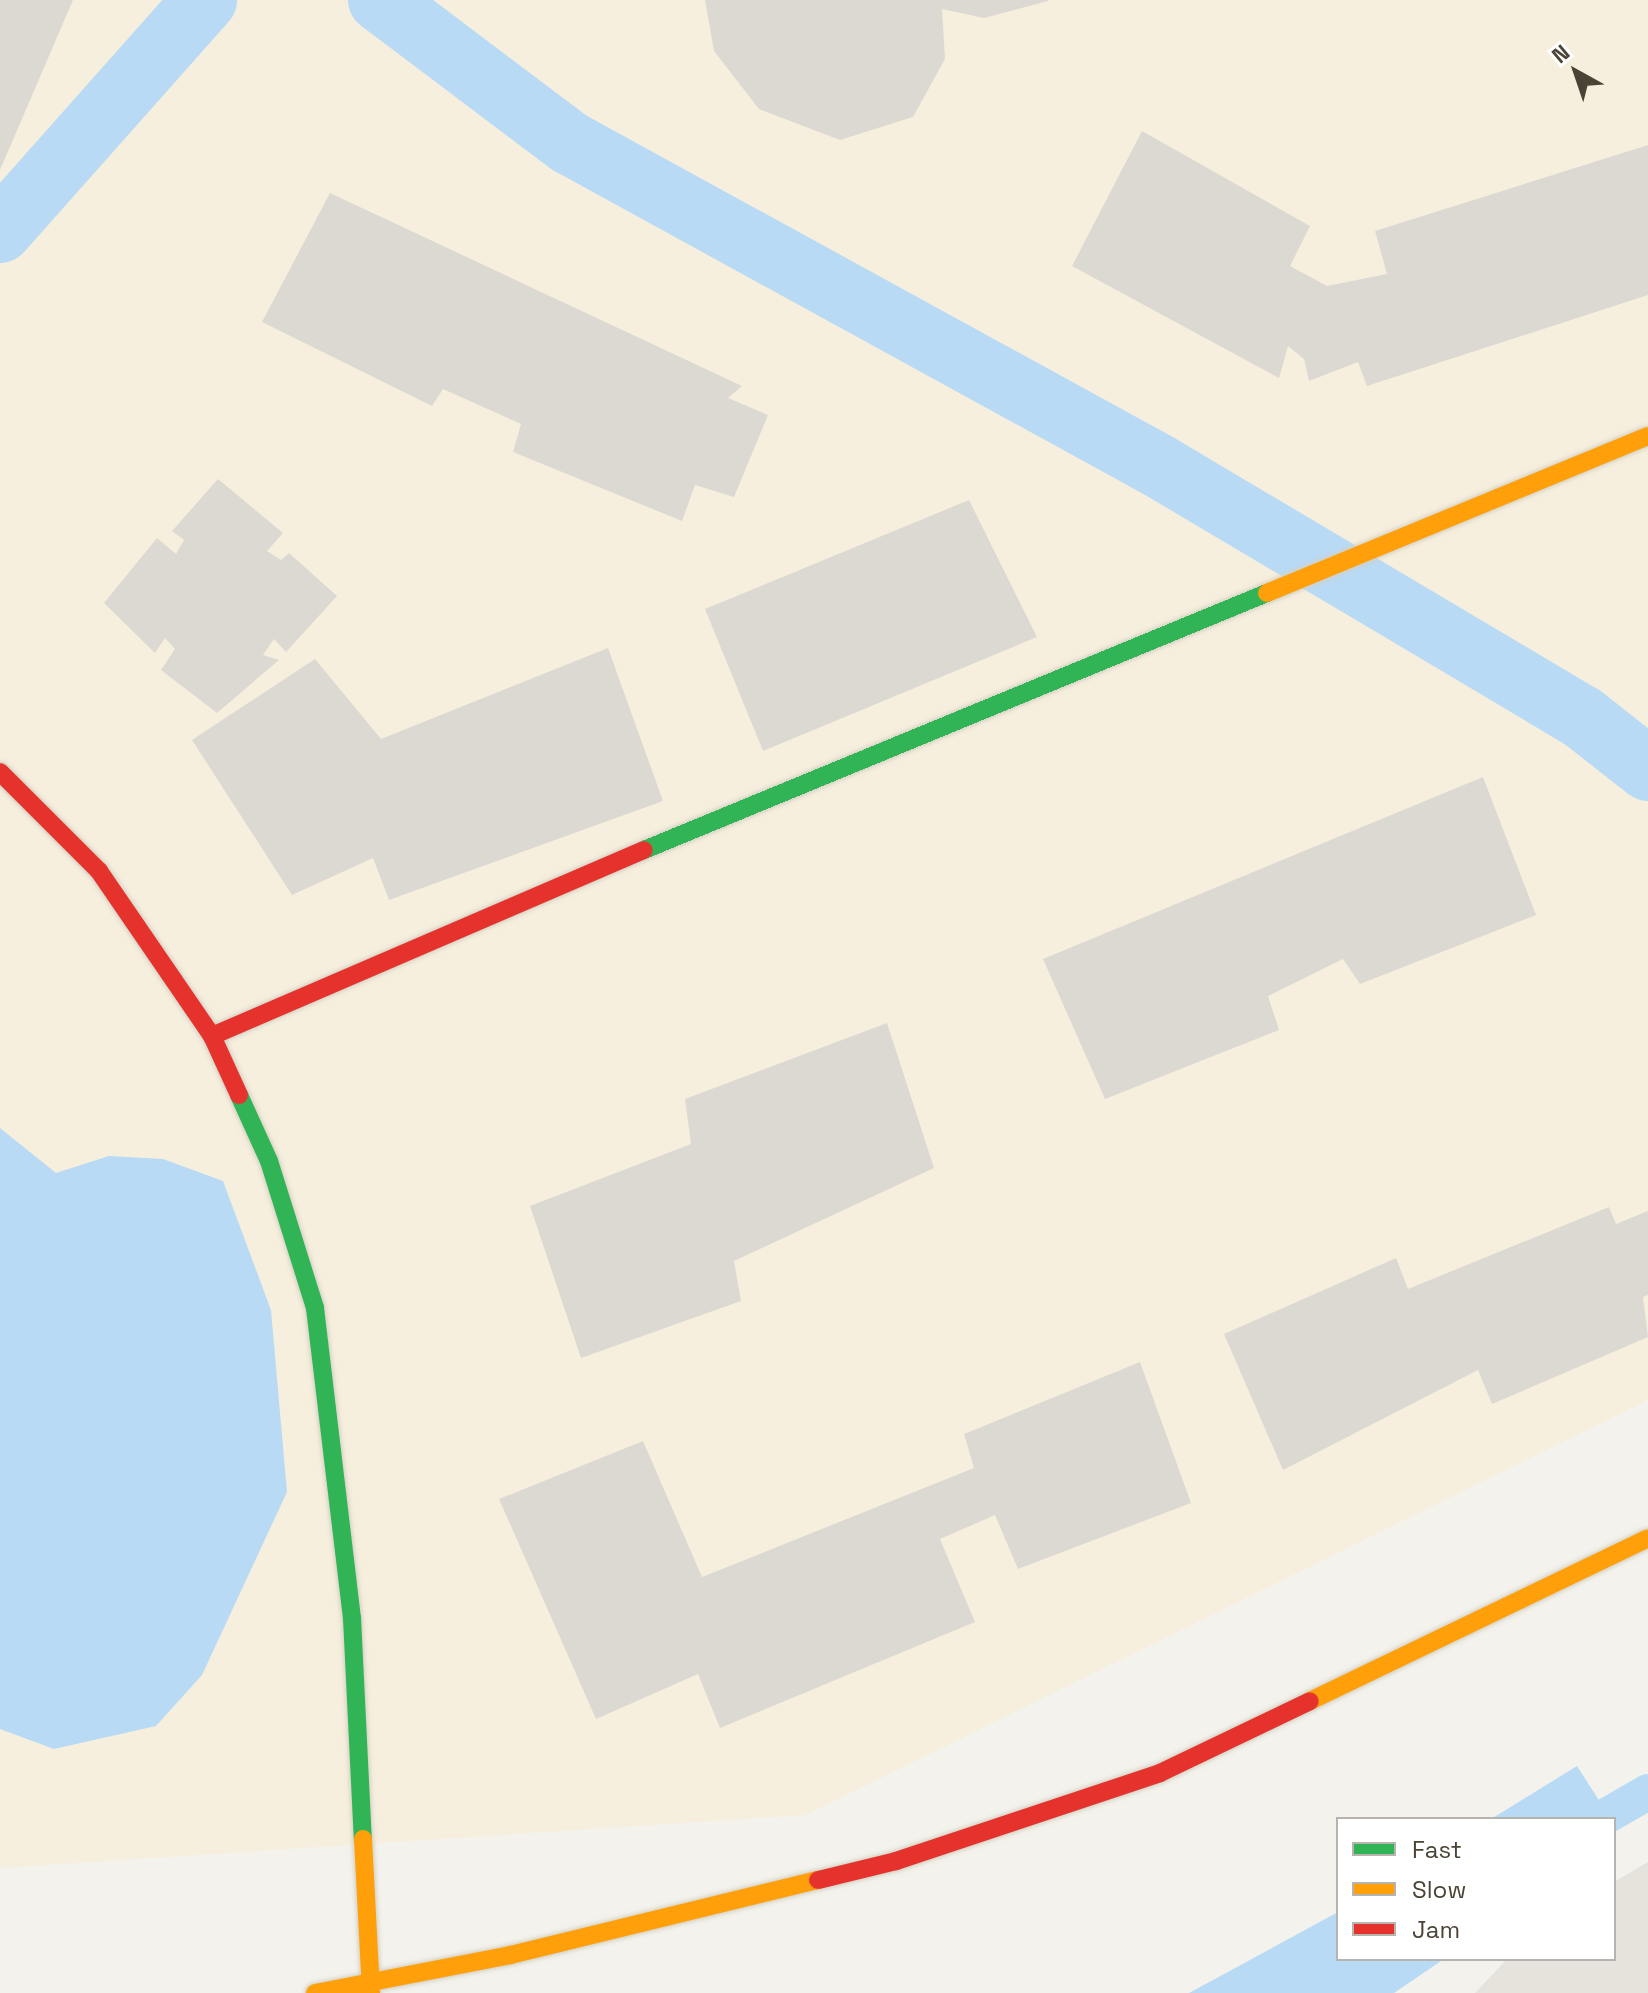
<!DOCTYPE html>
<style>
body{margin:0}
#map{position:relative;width:1648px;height:1993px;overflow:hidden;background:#f3f2ec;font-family:"Space Grotesk",sans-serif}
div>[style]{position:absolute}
.commercial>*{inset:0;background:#f7efde}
.industrial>*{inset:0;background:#e6e2dc}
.water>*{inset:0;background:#b9daf5}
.canal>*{height:36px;margin:-18px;padding:0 18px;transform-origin:18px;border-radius:18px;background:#b9daf5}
.river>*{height:64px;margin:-32px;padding:0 32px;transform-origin:32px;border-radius:32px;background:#b9daf5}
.building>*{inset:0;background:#dbd9d2}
.roads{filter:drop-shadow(0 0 2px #d3d0c2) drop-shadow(0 0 2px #d3d0c2)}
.fast>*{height:18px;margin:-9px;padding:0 9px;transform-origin:9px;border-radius:9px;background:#30b455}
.slow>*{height:18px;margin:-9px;padding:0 9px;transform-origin:9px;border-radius:9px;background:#ff9f0a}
.jam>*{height:18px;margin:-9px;padding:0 9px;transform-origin:9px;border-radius:9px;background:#e5322d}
span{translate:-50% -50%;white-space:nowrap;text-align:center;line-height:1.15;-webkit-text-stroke:6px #fff;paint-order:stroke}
.legend{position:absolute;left:1336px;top:1817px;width:280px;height:144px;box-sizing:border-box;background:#fff;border:2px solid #b7b4af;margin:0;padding:10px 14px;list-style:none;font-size:24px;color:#4b4436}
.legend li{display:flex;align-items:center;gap:16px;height:40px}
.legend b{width:40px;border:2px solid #b7b4af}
.north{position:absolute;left:1536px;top:32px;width:80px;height:80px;-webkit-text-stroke:6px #fff;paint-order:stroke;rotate:320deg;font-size:22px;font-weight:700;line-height:32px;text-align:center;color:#4b4436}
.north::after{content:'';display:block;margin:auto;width:28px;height:36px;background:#4b4436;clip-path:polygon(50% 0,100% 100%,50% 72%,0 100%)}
</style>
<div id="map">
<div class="commercial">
<div style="clip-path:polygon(0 0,1648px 0,1648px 1400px,806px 1815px,0 1868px)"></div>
</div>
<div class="industrial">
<div style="clip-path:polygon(1648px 1862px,1648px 1993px,1475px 1993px,1507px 1959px,1614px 1959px,1614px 1882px)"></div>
</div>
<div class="water">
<div style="clip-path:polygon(0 1128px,56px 1173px,109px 1156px,163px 1159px,223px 1181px,271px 1310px,287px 1492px,202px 1675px,156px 1726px,54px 1749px,0 1729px)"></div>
<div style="clip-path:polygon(1577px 1766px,1611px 1819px,1491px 1819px)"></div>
<div style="clip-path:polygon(1338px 1912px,1338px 1959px,1444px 1959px,1394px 1993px,1189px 1993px)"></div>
</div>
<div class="canal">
<div style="left:1601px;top:1819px;width:54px;rotate:-29.9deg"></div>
</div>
<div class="river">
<div style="left:380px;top:0;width:238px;rotate:37deg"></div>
<div style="left:570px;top:143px;width:672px;rotate:28.74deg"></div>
<div style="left:1159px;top:466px;width:492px;rotate:30.7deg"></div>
<div style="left:1582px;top:717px;width:84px;rotate:38.2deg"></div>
<div style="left:0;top:231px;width:309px;rotate:-48.4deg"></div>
</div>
<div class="building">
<div style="clip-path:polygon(0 0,73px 0,0 170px)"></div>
<div style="clip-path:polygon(705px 0,1048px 0,1048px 1px,984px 18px,942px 9px,945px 59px,913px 117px,840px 140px,759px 109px,714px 51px)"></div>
<div style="clip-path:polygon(1142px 131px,1310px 226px,1290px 266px,1327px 286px,1387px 274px,1375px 231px,1648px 145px,1648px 295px,1367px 386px,1358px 362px,1309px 381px,1304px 359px,1288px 346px,1279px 378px,1072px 266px)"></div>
<div style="clip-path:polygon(330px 193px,742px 386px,728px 398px,768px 415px,734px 497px,695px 485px,682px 521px,513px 452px,521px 424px,443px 389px,432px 406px,262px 322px)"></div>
<div style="clip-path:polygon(218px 479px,283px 533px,267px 551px,281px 560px,289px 553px,337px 596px,286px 652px,274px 639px,263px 655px,279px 660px,217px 713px,161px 670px,175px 649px,165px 638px,155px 653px,104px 603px,157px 538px,176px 554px,184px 540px,172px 531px)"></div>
<div style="clip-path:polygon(969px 500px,1037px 637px,763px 751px,705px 609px)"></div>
<div style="clip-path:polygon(608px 648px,663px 801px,389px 900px,373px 858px,292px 895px,192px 740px,315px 659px,381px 739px)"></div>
<div style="clip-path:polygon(1483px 777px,1536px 915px,1360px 984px,1343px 959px,1268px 996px,1279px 1030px,1105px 1099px,1043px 959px)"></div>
<div style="clip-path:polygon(887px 1023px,934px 1168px,734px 1261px,741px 1301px,581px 1358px,530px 1206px,691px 1144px,685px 1099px)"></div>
<div style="clip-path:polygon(1609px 1207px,1616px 1224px,1648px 1211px,1648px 1295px,1643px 1297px,1648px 1337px,1492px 1404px,1478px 1370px,1283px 1470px,1224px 1334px,1396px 1258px,1408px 1289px)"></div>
<div style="clip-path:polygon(1140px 1362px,1191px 1503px,1018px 1569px,995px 1515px,940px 1539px,975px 1622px,720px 1728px,698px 1674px,596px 1719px,499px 1499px,643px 1441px,702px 1577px,974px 1468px,964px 1434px)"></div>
</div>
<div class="roads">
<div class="fast">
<div style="left:644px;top:850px;width:674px;rotate:-22.42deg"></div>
<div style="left:239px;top:1095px;width:72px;rotate:65.6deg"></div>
<div style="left:269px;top:1161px;width:154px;rotate:72.6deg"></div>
<div style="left:315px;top:1308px;width:312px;rotate:83.2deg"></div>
<div style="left:352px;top:1618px;width:221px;rotate:87.2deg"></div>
</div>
<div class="slow">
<div style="left:1267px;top:593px;width:412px;rotate:-22.4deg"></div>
<div style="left:1310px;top:1701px;width:375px;rotate:-25.7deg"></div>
<div style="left:363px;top:1839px;width:154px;rotate:87deg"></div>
<div style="left:315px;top:1993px;width:199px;rotate:-11deg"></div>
<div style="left:510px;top:1955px;width:317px;rotate:-13.7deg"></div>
</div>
<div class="jam">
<div style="left:0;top:772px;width:140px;rotate:45deg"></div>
<div style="left:99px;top:871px;width:200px;rotate:55.6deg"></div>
<div style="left:212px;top:1036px;width:65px;rotate:65.4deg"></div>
<div style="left:212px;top:1036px;width:470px;rotate:-23.3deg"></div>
<div style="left:818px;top:1880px;width:80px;rotate:-13.7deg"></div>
<div style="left:896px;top:1861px;width:278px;rotate:-18.4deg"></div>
<div style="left:1160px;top:1773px;width:166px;rotate:-25.6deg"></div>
</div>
</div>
<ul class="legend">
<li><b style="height:10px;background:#30b455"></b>Fast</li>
<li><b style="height:10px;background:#ff9f0a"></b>Slow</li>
<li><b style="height:10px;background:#e5322d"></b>Jam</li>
</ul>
<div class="north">N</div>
</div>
